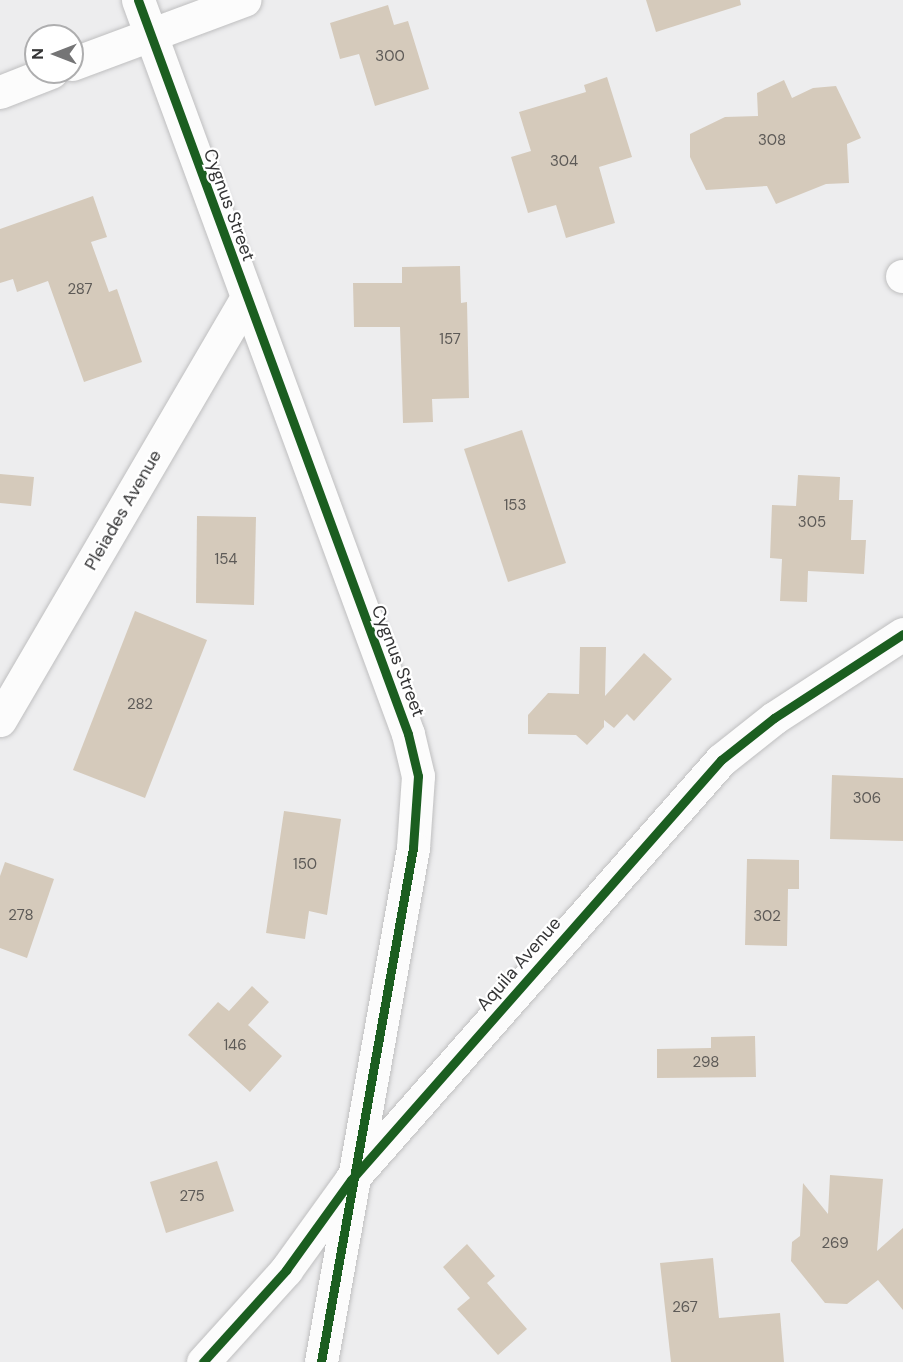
<!DOCTYPE html>
<style>
body{margin:0}
#map{position:relative;width:903px;height:1362px;overflow:hidden;background:#ededee;font-family:"DM Sans",sans-serif}
div>[style]{position:absolute}
.building>*{inset:0;background:#d5cabb}
.roads{filter:drop-shadow(0 0 2px #bfbfc0) drop-shadow(0 0 2px #bfbfc0)}
.minor>*{height:33px;margin:-16.5px;padding:0 16.5px;transform-origin:16.5px;border-radius:16.5px;background:#fcfcfc}
.cycleway>*{height:9px;margin:-4.5px;padding:0 4.5px;transform-origin:4.5px;border-radius:4.5px;background:#1b5e20}
span{translate:-50% -50%;white-space:nowrap;text-align:center;line-height:1.15;-webkit-text-stroke:4.5px #fff;paint-order:stroke}
.number-label{font-size:15px;color:#5d5a57}
.number-label span{-webkit-text-stroke-width:0}
.street-label{font-size:18px;color:#353536}
.north{position:absolute;left:24px;top:24px;width:60px;height:60px;box-sizing:border-box;background:#fff;border:2px solid #aeaeaf;border-radius:50%;rotate:270deg;font-size:16px;font-weight:700;line-height:24px;text-align:center;color:#353536}
.north::after{content:'';display:block;margin:auto;width:21px;height:27px;background:#757576;clip-path:polygon(50% 0,100% 100%,50% 72%,0 100%)}
</style>
<div id="map">
<div class="building">
<div style="clip-path:polygon(646px 0,740px 0,741px 5px,656px 32px)"></div>
<div style="clip-path:polygon(388px 5px,394px 25px,408px 21px,429px 89px,375px 106px,359px 54px,340px 59px,330px 23px)"></div>
<div style="clip-path:polygon(607px 77px,632px 157px,599px 167px,615px 223px,566px 238px,556px 205px,528px 213px,511px 157px,531px 151px,519px 112px,586px 92px,584px 85px)"></div>
<div style="clip-path:polygon(784px 80px,792px 98px,813px 88px,836px 86px,861px 138px,847px 144px,849px 183px,826px 184px,776px 204px,767px 186px,706px 190px,690px 157px,690px 134px,725px 117px,758px 116px,757px 93px)"></div>
<div style="clip-path:polygon(93px 196px,107px 237px,91px 242px,109px 292px,117px 289px,142px 362px,84px 382px,48px 281px,17px 292px,13px 279px,0 283px,0 229px)"></div>
<div style="clip-path:polygon(460px 266px,461px 303px,467px 302px,469px 398px,432px 399px,433px 422px,403px 423px,400px 327px,354px 327px,353px 283px,402px 283px,402px 267px)"></div>
<div style="clip-path:polygon(522px 430px,566px 563px,508px 582px,464px 449px)"></div>
<div style="clip-path:polygon(0 474px,34px 477px,31px 506px,0 503px)"></div>
<div style="clip-path:polygon(798px 475px,840px 477px,839px 500px,853px 500px,851px 540px,866px 540px,864px 574px,808px 571px,807px 602px,780px 601px,782px 559px,770px 558px,772px 505px,796px 506px)"></div>
<div style="clip-path:polygon(197px 516px,256px 517px,254px 605px,196px 603px)"></div>
<div style="clip-path:polygon(135px 611px,207px 640px,145px 798px,73px 770px)"></div>
<div style="clip-path:polygon(580px 647px,606px 647px,605px 696px,644px 653px,672px 679px,634px 721px,627px 714px,614px 728px,604px 720px,604px 727px,587px 745px,576px 735px,528px 734px,528px 715px,548px 693px,579px 694px)"></div>
<div style="clip-path:polygon(832px 775px,903px 778px,903px 841px,830px 839px)"></div>
<div style="clip-path:polygon(284px 811px,341px 819px,327px 915px,309px 911px,305px 939px,266px 933px)"></div>
<div style="clip-path:polygon(747px 859px,799px 860px,799px 889px,788px 889px,787px 946px,745px 945px)"></div>
<div style="clip-path:polygon(5px 862px,54px 879px,27px 958px,0 948px,0 876px)"></div>
<div style="clip-path:polygon(252px 986px,269px 1002px,248px 1025px,282px 1056px,250px 1092px,188px 1035px,218px 1002px,229px 1011px)"></div>
<div style="clip-path:polygon(755px 1036px,756px 1077px,657px 1078px,657px 1049px,711px 1048px,711px 1037px)"></div>
<div style="clip-path:polygon(217px 1161px,234px 1211px,166px 1233px,150px 1182px)"></div>
<div style="clip-path:polygon(830px 1175px,883px 1179px,877px 1251px,903px 1228px,903px 1310px,878px 1280px,847px 1304px,825px 1303px,791px 1261px,792px 1242px,800px 1236px,803px 1183px,828px 1214px)"></div>
<div style="clip-path:polygon(467px 1244px,495px 1276px,487px 1283px,527px 1329px,498px 1355px,457px 1309px,470px 1298px,443px 1267px)"></div>
<div style="clip-path:polygon(713px 1258px,719px 1318px,780px 1313px,784px 1362px,671px 1362px,660px 1263px)"></div>
</div>
<div class="roads">
<div class="minor">
<div style="left:138px;top:0;width:782px;rotate:69.8deg"></div>
<div style="left:408px;top:734px;width:43px;rotate:76.6deg"></div>
<div style="left:418px;top:776px;width:72px;rotate:94deg"></div>
<div style="left:413px;top:848px;width:522px;rotate:100.15deg"></div>
<div style="left:72px;top:64px;width:184px;rotate:-20.4deg"></div>
<div style="left:0;top:92px;width:55px;rotate:-21.4deg"></div>
<div style="left:902px;top:276px;width:1px"></div>
<div style="left:0;top:720px;width:486px;rotate:-59.7deg"></div>
<div style="left:203px;top:1362px;width:124px;rotate:-47.9deg"></div>
<div style="left:286px;top:1270px;width:111px;rotate:-54.2deg"></div>
<div style="left:351px;top:1180px;width:560px;rotate:-48.62deg"></div>
<div style="left:721px;top:760px;width:68px;rotate:-38.4deg"></div>
<div style="left:774px;top:718px;width:154px;rotate:-33.1deg"></div>
</div>
</div>
<div class="cycleway">
<div style="left:138px;top:0;width:782px;rotate:69.8deg"></div>
<div style="left:408px;top:734px;width:43px;rotate:76.6deg"></div>
<div style="left:418px;top:776px;width:72px;rotate:94deg"></div>
<div style="left:413px;top:848px;width:522px;rotate:100.15deg"></div>
<div style="left:203px;top:1362px;width:124px;rotate:-47.9deg"></div>
<div style="left:286px;top:1270px;width:111px;rotate:-54.2deg"></div>
<div style="left:351px;top:1180px;width:560px;rotate:-48.62deg"></div>
<div style="left:721px;top:760px;width:68px;rotate:-38.4deg"></div>
<div style="left:774px;top:718px;width:154px;rotate:-33.1deg"></div>
</div>
<div class="number-label">
<span style="left:390px;top:57px">300</span>
<span style="left:772px;top:141px">308</span>
<span style="left:564px;top:162px">304</span>
<span style="left:80px;top:290px">287</span>
<span style="left:450px;top:340px">157</span>
<span style="left:515px;top:506px">153</span>
<span style="left:812px;top:523px">305</span>
<span style="left:226px;top:560px">154</span>
<span style="left:140px;top:705px">282</span>
<span style="left:867px;top:799px">306</span>
<span style="left:305px;top:865px">150</span>
<span style="left:21px;top:916px">278</span>
<span style="left:767px;top:917px">302</span>
<span style="left:235px;top:1046px">146</span>
<span style="left:706px;top:1063px">298</span>
<span style="left:192px;top:1197px">275</span>
<span style="left:835px;top:1244px">269</span>
<span style="left:685px;top:1308px">267</span>
</div>
<div class="street-label">
<span style="left:229px;top:205px;rotate:70deg">Cygnus Street</span>
<span style="left:123px;top:510px;rotate:-60deg">Pleiades Avenue</span>
<span style="left:398px;top:661px;rotate:69deg">Cygnus Street</span>
<span style="left:519px;top:964px;rotate:-49deg">Aquila Avenue</span>
</div>
<div class="north">N</div>
</div>
